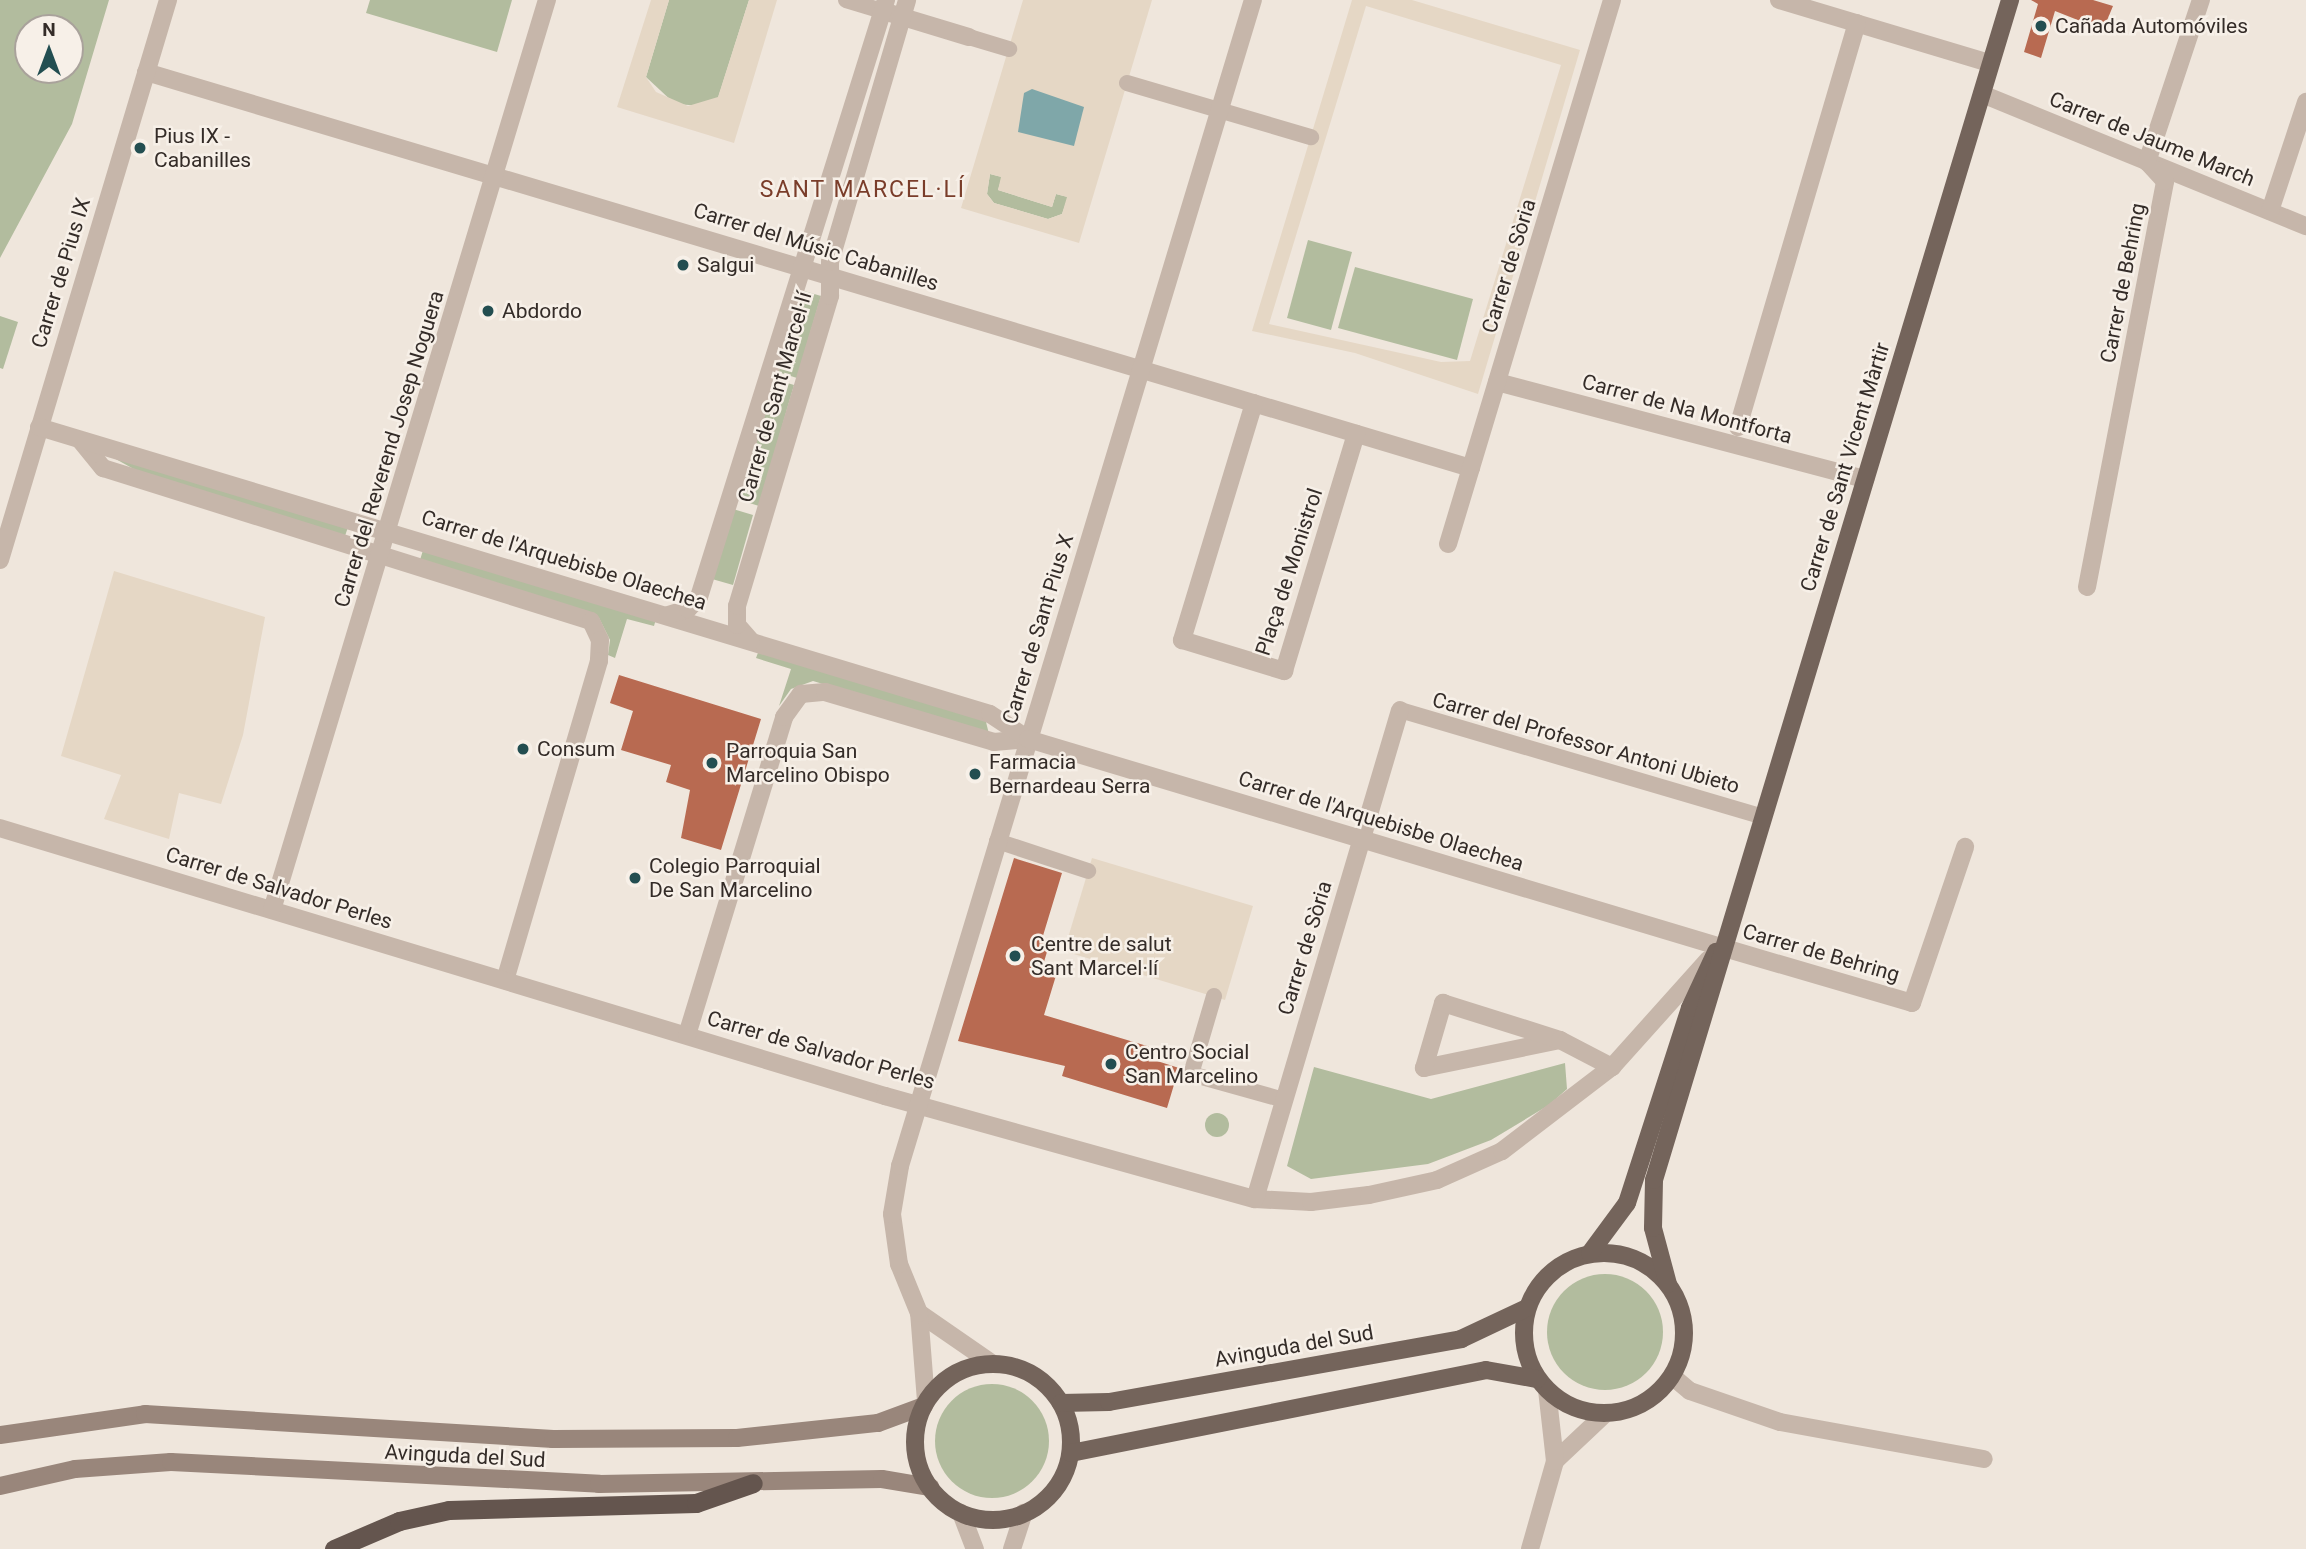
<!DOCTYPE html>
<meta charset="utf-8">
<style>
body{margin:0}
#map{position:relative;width:2306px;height:1549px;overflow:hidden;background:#efe6dc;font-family:Roboto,sans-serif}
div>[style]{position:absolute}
.green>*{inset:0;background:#b2bc9e}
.round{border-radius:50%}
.plaza>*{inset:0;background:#e5d7c5}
.water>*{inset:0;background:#7fa7a9}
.building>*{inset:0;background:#b86a51}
.pedestrian>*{height:16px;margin:-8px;padding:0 8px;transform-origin:8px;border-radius:8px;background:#c6b6aa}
.minor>*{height:18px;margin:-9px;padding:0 9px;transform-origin:9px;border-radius:9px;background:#c6b6aa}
.tertiary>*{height:18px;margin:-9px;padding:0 9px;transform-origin:9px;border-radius:9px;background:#c6b6aa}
.secondary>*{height:18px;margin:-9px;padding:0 9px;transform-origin:9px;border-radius:9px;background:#99867b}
.primary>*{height:18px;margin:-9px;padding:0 9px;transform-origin:9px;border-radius:9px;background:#74645b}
.primary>.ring{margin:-9px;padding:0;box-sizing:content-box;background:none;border:18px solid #74645b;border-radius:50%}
.trunk>*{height:19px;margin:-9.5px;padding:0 9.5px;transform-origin:9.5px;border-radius:9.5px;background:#64554e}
.dots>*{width:19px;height:19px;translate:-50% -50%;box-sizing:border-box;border:4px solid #f7f0e8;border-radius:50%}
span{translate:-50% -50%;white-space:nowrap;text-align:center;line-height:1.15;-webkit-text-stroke:5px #f7f0e8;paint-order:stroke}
.poi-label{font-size:21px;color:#342c28}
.left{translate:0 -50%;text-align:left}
.street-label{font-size:21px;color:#342c28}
.neighbourhood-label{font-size:23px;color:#7a3d2a;letter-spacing:2px}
.north{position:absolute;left:14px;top:14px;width:70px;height:70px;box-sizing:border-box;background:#f7f0e8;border:2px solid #a9a29b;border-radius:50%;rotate:0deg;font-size:19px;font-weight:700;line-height:28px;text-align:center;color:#342c28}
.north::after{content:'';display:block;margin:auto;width:24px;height:32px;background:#234e51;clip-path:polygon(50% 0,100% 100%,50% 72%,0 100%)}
</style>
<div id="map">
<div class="green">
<div style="clip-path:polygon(evenodd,0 0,109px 0,72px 124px,0 258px,0 0,28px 28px,70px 28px,70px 70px,28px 70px,28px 28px)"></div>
<div style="clip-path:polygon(370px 0,512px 0,497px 52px,366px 13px)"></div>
<div style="clip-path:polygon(669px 0,749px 0,718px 98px,703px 106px,675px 104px,646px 77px)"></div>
<div style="clip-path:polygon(990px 174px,1002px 177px,998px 190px,1052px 207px,1056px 194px,1068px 197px,1062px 214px,1048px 219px,994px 203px,987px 194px)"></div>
<div style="clip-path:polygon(1308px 240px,1352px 252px,1331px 330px,1287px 318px)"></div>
<div style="clip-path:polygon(1355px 267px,1473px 299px,1457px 360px,1338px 328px)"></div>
<div style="clip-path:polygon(801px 290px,821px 296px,797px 378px,778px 372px)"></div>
<div style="clip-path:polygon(0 316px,18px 322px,3px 369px,0 368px)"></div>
<div style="clip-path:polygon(774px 379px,794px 385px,759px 506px,740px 500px)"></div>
<div style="clip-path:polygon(105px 453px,348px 527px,345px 536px,139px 472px)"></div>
<div style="clip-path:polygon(733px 509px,753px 515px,733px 585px,712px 579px)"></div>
<div style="clip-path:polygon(424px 547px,656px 619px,654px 626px,627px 619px,615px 658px,608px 655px,610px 640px,599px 618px,420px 560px)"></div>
<div style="clip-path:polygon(759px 650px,985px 718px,989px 734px,813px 681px,791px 689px,779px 706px,791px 669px,756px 658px)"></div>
<div style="clip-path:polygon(1565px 1063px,1567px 1089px,1549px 1105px,1491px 1140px,1428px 1164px,1311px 1179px,1287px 1166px,1314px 1067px,1431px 1099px)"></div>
<div class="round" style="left:1205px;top:1113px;width:24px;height:24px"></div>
<div class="round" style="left:1547px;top:1274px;width:116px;height:116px"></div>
<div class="round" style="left:935px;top:1384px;width:114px;height:114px"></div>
</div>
<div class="plaza">
<div style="clip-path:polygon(651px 0,669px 0,646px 77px,656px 92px,688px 106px,718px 97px,749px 0,777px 0,734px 143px,617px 107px)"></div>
<div style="clip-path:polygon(evenodd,1023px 0,1152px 0,1079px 243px,961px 208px,1023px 0,990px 174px,1001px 177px,998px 190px,1052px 207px,1056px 194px,1067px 197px,1062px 214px,1048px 219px,994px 203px,987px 194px,990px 174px)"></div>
<div style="clip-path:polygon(evenodd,1352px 0,1412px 0,1580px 50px,1478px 394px,1355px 353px,1252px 331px,1352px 0,1366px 6px,1561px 65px,1470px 361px,1441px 362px,1269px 324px,1366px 6px)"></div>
<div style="clip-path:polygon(114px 571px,265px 617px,243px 735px,221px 804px,179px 793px,169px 839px,104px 819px,121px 775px,61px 756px)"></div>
<div style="clip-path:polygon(1092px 858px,1253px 906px,1225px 1000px,1064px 951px)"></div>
</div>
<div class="water">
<div style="clip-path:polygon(1032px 89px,1084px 107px,1074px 146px,1018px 132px,1024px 93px)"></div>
</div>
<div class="building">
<div style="clip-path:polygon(2031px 0,2093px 0,2113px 6px,2103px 30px,2055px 11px,2041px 58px,2024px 52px,2038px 4px)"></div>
<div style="clip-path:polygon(619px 675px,761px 719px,721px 850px,681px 838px,690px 790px,666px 782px,671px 765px,621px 750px,633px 711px,610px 703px)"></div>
<div style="clip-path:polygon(1014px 858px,1062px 873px,1042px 939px,1050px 942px,1043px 965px,1058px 969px,1044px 1015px,1157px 1049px,1154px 1060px,1179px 1068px,1167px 1108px,1062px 1076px,1065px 1066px,958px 1041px)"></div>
</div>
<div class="pedestrian">
<div style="left:846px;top:0;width:39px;rotate:17deg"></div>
<div style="left:969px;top:37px;width:42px;rotate:16.7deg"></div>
<div style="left:1127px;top:83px;width:192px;rotate:16.4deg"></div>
<div style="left:1400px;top:710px;width:376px;rotate:16.4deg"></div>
<div style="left:997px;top:841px;width:96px;rotate:18.2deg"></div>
<div style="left:1214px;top:996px;width:81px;rotate:106.4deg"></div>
<div style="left:1191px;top:1074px;width:97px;rotate:15.6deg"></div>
</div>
<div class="minor">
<div style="left:1779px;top:0;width:219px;rotate:16.7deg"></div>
<div style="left:883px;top:11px;width:90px;rotate:16.8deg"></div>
<div style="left:146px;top:72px;width:1383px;rotate:16.64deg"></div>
<div style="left:1982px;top:94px;width:350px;rotate:22.2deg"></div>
<div style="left:2270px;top:211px;width:115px;rotate:-71.7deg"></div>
<div style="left:1497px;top:382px;width:381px;rotate:14.8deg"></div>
<div style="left:1254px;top:403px;width:248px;rotate:106.9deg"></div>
<div style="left:1182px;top:640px;width:107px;rotate:16.9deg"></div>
<div style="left:1284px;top:671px;width:248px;rotate:-73.1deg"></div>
<div style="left:1738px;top:427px;width:421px;rotate:-73.6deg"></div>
<div style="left:81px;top:441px;width:35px;rotate:51deg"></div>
<div style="left:103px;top:468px;width:511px;rotate:17.41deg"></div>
<div style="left:591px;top:621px;width:21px;rotate:65deg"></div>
<div style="left:600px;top:640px;width:21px;rotate:93deg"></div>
<div style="left:599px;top:661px;width:333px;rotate:106.4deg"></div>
<div style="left:1448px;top:544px;width:568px;rotate:-73.22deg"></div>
<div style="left:0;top:560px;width:585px;rotate:-73.3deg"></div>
<div style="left:2087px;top:587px;width:413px;rotate:-79.1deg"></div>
<div style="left:2165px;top:181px;width:26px;rotate:-133deg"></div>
<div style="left:2147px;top:162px;width:171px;rotate:-71.6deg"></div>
<div style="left:0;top:828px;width:925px;rotate:16.85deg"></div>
<div style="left:885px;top:1096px;width:384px;rotate:15.6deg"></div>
<div style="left:1255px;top:1199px;width:56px;rotate:3.1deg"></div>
<div style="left:1311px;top:1202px;width:58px;rotate:-6.9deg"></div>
<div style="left:1369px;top:1195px;width:70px;rotate:-12.4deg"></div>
<div style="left:1437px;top:1180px;width:71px;rotate:-24deg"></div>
<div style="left:1502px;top:1151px;width:138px;rotate:-37.4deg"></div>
<div style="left:1612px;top:1067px;width:144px;rotate:-48.1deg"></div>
<div style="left:272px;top:910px;width:951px;rotate:-73.19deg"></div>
<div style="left:1721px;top:947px;width:199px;rotate:16.3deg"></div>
<div style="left:1912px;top:1003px;width:165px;rotate:-71.2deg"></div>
<div style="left:687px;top:1035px;width:332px;rotate:-73deg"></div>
<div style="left:784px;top:717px;width:29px;rotate:-54deg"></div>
<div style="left:801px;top:694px;width:24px;rotate:-5deg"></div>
<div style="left:825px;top:692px;width:176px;rotate:16.5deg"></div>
<div style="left:994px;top:742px;width:34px;rotate:-5deg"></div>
<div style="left:1560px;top:1040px;width:139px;rotate:168.4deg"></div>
<div style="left:1424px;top:1068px;width:68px;rotate:-73.7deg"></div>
<div style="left:1443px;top:1003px;width:123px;rotate:17.5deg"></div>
<div style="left:1560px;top:1040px;width:59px;rotate:27.4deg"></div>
<div style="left:1255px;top:1199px;width:510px;rotate:-73.48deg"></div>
<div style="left:919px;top:1313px;width:90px;rotate:34.6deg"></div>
<div style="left:1672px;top:1376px;width:23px;rotate:40deg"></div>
<div style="left:1690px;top:1391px;width:95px;rotate:19deg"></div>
<div style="left:1780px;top:1422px;width:207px;rotate:10.3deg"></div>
<div style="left:926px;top:1401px;width:88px;rotate:-94.5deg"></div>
<div style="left:919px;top:1313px;width:53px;rotate:-112.2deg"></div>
<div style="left:899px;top:1264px;width:50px;rotate:-98deg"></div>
<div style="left:892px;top:1214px;width:49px;rotate:-80.5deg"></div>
<div style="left:900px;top:1166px;width:1218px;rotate:-73.16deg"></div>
<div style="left:961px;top:1513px;width:39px;rotate:69deg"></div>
<div style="left:1012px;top:1549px;width:38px;rotate:-72deg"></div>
</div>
<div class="tertiary">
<div style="left:39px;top:427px;width:993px;rotate:16.79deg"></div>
<div style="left:990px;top:714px;width:45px;rotate:33.3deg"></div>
<div style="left:1028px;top:739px;width:724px;rotate:16.71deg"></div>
<div style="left:668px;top:615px;width:21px;rotate:-17deg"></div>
<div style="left:688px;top:609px;width:16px;rotate:-47deg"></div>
<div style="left:699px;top:597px;width:626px;rotate:-72.61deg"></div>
<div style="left:751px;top:641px;width:21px;rotate:-131deg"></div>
<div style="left:737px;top:625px;width:19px;rotate:-90deg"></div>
<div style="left:737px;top:606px;width:324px;rotate:-73.3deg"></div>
<div style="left:830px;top:296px;width:34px;rotate:-90deg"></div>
<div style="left:830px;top:262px;width:273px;rotate:-73.6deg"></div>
<div style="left:1555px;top:1461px;width:70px;rotate:-43.3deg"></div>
<div style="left:1530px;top:1549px;width:91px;rotate:-74.1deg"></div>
<div style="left:1555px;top:1461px;width:71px;rotate:-96.4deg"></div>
</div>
<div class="secondary">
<div style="left:0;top:1435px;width:147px;rotate:-8.2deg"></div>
<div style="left:145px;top:1414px;width:409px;rotate:3.5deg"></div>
<div style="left:553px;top:1439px;width:184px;rotate:-0.3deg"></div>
<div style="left:737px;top:1438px;width:142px;rotate:-6.1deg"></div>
<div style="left:878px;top:1423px;width:49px;rotate:-20.3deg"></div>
<div style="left:0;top:1486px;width:77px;rotate:-12.8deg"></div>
<div style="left:75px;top:1469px;width:96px;rotate:-4.2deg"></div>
<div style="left:171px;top:1462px;width:429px;rotate:2.9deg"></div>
<div style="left:599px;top:1484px;width:283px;rotate:-1deg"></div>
<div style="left:882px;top:1479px;width:49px;rotate:9.5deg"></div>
</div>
<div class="primary">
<div class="ring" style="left:1524px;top:1253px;width:142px;height:142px"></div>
<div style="left:1590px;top:1253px;width:62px;rotate:-53.5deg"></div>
<div style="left:1627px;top:1203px;width:205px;rotate:-72.1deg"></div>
<div style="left:1690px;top:1008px;width:62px;rotate:-65.1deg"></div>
<div style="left:1668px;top:1284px;width:58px;rotate:-105deg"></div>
<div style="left:1653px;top:1228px;width:48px;rotate:-88.8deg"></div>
<div style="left:1654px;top:1180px;width:1233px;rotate:-73.21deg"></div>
<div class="ring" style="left:915px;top:1364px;width:138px;height:138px"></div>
<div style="left:1061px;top:1403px;width:48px;rotate:-1.2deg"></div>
<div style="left:1109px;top:1402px;width:358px;rotate:-10.1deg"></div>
<div style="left:1461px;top:1339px;width:73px;rotate:-25.2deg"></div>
<div style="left:1071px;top:1453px;width:423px;rotate:-11.3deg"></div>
<div style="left:1486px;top:1370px;width:52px;rotate:10deg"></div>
</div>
<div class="trunk">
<div style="left:334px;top:1549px;width:71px;rotate:-23.3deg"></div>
<div style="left:399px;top:1521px;width:51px;rotate:-12.4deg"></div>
<div style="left:449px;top:1510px;width:247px;rotate:-1.6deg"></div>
<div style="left:696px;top:1503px;width:60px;rotate:-19.3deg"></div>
</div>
<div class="dots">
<div style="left:2041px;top:26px;background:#234e51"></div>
<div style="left:140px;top:148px;background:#234e51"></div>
<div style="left:683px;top:265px;background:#234e51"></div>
<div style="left:488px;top:311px;background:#234e51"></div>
<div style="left:523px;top:749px;background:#234e51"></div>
<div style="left:712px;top:763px;background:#234e51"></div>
<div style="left:975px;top:774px;background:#234e51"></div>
<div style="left:635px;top:878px;background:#234e51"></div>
<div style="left:1015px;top:956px;background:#234e51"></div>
<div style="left:1111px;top:1064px;background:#234e51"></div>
</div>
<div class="poi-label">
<span class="left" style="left:2055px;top:26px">Cañada Automóviles</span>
<span class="left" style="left:154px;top:148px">Pius IX -<br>Cabanilles</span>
<span class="left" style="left:697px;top:265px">Salgui</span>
<span class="left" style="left:502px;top:311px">Abdordo</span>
<span class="left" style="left:537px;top:749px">Consum</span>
<span class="left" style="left:726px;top:763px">Parroquia San<br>Marcelino Obispo</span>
<span class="left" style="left:989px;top:774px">Farmacia<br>Bernardeau Serra</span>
<span class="left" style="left:649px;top:878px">Colegio Parroquial<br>De San Marcelino</span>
<span class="left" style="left:1031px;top:956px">Centre de salut<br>Sant Marcel·lí</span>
<span class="left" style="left:1125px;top:1064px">Centro Social<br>San Marcelino</span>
</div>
<div class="street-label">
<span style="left:2152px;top:139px;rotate:22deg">Carrer de Jaume March</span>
<span style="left:816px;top:247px;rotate:17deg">Carrer del Músic Cabanilles</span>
<span style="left:1509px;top:266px;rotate:-73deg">Carrer de Sòria</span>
<span style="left:61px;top:273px;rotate:-73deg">Carrer de Pius IX</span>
<span style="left:2123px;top:283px;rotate:-79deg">Carrer de Behring</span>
<span style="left:775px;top:397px;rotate:-74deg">Carrer de Sant Marcel·lí</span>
<span style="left:1687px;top:409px;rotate:15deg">Carrer de Na Montforta</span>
<span style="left:389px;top:449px;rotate:-73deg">Carrer del Reverend Josep Noguera</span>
<span style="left:1845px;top:467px;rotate:-73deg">Carrer de Sant Vicent Màrtir</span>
<span style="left:564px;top:560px;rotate:17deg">Carrer de l'Arquebisbe Olaechea</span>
<span style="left:1289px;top:572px;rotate:-72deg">Plaça de Monistrol</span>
<span style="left:1038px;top:629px;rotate:-73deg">Carrer de Sant Pius X</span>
<span style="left:1586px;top:743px;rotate:16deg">Carrer del Professor Antoni Ubieto</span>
<span style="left:1381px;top:821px;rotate:17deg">Carrer de l'Arquebisbe Olaechea</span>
<span style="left:279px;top:888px;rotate:17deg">Carrer de Salvador Perles</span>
<span style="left:1305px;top:948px;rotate:-73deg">Carrer de Sòria</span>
<span style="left:1821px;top:953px;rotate:16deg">Carrer de Behring</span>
<span style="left:821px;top:1050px;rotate:16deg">Carrer de Salvador Perles</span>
<span style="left:1294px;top:1346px;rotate:-10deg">Avinguda del Sud</span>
<span style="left:465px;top:1456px;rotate:3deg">Avinguda del Sud</span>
</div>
<div class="neighbourhood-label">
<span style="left:863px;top:190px">SANT MARCEL·LÍ</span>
</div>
<div class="north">N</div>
</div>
